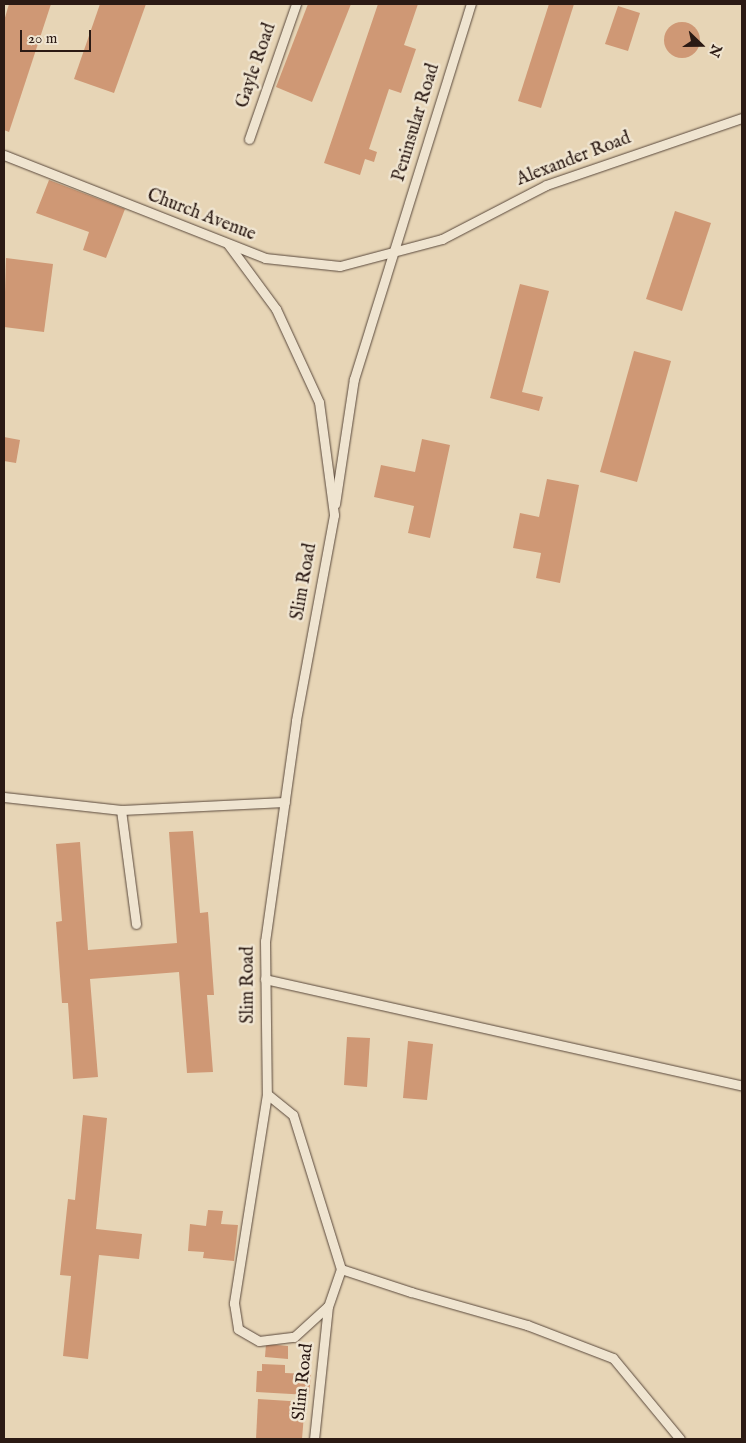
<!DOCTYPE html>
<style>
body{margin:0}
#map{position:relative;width:746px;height:1443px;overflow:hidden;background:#e7d5b6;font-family:"IM FELL English",serif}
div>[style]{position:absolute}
.building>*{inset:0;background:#cf9875}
.round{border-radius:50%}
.roads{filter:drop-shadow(0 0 1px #5a493c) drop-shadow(0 0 1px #5a493c)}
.service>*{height:9px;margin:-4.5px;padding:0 4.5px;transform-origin:4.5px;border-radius:4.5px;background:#efe4d0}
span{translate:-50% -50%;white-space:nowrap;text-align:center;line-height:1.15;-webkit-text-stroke:5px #efe4d0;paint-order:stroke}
.street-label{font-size:18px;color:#2b1a14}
.frame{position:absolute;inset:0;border:5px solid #2b1a14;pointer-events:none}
.north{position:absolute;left:676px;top:20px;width:50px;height:50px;-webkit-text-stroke:4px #efe4d0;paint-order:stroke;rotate:112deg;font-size:14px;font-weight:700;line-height:20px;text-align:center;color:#2b1a14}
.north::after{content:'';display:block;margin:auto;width:18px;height:22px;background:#2b1a14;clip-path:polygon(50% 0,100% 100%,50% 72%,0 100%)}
.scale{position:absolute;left:20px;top:30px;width:71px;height:22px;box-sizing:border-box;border:2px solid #2b1a14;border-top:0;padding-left:6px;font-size:15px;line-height:18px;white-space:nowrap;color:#2b1a14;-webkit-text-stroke:4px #efe4d0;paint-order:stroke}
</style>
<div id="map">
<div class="building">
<div style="clip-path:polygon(9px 4px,51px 4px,9px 132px,4px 130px,4px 21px)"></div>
<div style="clip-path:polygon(100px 4px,146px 4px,114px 93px,74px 79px)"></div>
<div style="clip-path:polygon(308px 4px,351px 4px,312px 102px,276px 87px)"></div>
<div style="clip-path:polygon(378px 4px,418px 4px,404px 45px,416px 49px,401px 93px,389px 89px,369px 149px,377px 152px,374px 162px,365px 159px,360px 175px,324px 163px)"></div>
<div style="clip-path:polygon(549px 4px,574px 4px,541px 108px,518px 101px)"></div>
<div style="clip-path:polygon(618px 6px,640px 13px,628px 51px,605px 44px)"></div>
<div class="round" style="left:664px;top:22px;width:36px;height:36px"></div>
<div style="clip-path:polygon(49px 180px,125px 209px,106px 258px,83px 250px,89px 232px,36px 213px)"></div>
<div style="clip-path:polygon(675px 211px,711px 223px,682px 311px,646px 299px)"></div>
<div style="clip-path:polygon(6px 258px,53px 264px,44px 332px,4px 327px)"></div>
<div style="clip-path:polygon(520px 284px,549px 291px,522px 392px,543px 397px,539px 411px,490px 398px)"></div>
<div style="clip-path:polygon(634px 351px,671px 361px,637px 482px,600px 472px)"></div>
<div style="clip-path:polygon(4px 437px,20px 440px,16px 463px,4px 461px)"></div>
<div style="clip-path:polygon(422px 439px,450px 445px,430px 538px,408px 533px,414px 506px,374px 497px,381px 465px,415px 472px)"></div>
<div style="clip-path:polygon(547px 479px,579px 485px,560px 583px,536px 578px,541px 553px,513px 548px,520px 513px,539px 517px)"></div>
<div style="clip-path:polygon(193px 831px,200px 913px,208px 912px,214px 995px,207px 995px,213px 1072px,187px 1073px,179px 972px,90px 979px,98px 1077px,73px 1079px,68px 1003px,62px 1003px,56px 922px,62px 921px,56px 844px,80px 842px,88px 950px,177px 943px,169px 832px)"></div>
<div style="clip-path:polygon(347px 1037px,370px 1038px,367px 1087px,344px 1085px)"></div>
<div style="clip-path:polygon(408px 1041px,433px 1044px,427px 1100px,403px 1098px)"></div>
<div style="clip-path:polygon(83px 1115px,107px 1118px,96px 1229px,142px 1234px,139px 1259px,99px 1255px,88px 1359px,63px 1356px,71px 1276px,60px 1275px,68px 1199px,75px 1200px)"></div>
<div style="clip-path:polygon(208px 1210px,223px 1211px,221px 1224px,238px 1225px,234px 1261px,203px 1258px,204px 1252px,188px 1251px,190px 1224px,206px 1226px)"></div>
<div style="clip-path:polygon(266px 1344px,288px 1346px,288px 1359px,265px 1357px)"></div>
<div style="clip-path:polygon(262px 1364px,285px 1365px,285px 1373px,311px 1374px,309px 1395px,256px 1392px,257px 1371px,262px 1371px)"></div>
<div style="clip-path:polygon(258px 1399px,305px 1402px,302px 1439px,256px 1439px)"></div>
</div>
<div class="roads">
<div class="service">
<div style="left:249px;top:139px;width:143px;rotate:-70.8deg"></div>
<div style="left:4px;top:155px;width:281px;rotate:21.5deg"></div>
<div style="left:265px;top:258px;width:75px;rotate:6.1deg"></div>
<div style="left:340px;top:266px;width:106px;rotate:-14.8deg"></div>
<div style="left:442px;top:239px;width:117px;rotate:-27.4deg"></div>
<div style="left:546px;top:185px;width:207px;rotate:-18.9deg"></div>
<div style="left:228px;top:244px;width:81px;rotate:53.6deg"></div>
<div style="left:276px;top:309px;width:102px;rotate:65.2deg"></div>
<div style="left:319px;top:402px;width:114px;rotate:82.4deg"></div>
<div style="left:334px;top:515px;width:209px;rotate:100.5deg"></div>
<div style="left:296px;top:721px;width:222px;rotate:98deg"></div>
<div style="left:265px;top:941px;width:153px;rotate:89.3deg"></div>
<div style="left:267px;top:1094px;width:33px;rotate:39deg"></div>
<div style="left:293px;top:1115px;width:161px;rotate:72.7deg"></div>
<div style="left:341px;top:1269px;width:39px;rotate:109deg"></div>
<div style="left:328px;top:1306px;width:134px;rotate:96deg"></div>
<div style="left:335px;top:504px;width:126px;rotate:-81.4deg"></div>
<div style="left:354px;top:379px;width:393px;rotate:-72.7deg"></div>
<div style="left:4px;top:797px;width:118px;rotate:6.3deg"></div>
<div style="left:136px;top:924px;width:115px;rotate:-97.5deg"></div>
<div style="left:121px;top:810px;width:164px;rotate:-2.8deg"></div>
<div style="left:265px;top:979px;width:489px;rotate:12.6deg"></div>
<div style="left:267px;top:1094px;width:212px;rotate:99deg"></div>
<div style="left:234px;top:1303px;width:26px;rotate:81deg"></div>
<div style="left:238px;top:1329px;width:24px;rotate:30deg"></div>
<div style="left:259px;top:1341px;width:35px;rotate:-7deg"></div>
<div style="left:294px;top:1337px;width:46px;rotate:-42.4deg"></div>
<div style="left:341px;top:1269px;width:74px;rotate:18.2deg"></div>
<div style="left:411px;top:1292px;width:121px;rotate:15.9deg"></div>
<div style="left:527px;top:1325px;width:92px;rotate:21deg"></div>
<div style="left:613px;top:1358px;width:105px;rotate:50.4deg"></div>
</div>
</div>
<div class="street-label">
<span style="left:257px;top:66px;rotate:-71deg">Gayle Road</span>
<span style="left:417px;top:123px;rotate:-73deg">Peninsular Road</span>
<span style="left:574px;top:160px;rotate:-21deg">Alexander Road</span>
<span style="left:201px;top:216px;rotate:21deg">Church Avenue</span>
<span style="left:305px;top:582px;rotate:-80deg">Slim Road</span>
<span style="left:249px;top:985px;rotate:-90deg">Slim Road</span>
<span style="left:304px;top:1382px;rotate:-84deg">Slim Road</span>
</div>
<div class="frame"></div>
<div class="north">N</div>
<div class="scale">20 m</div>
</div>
